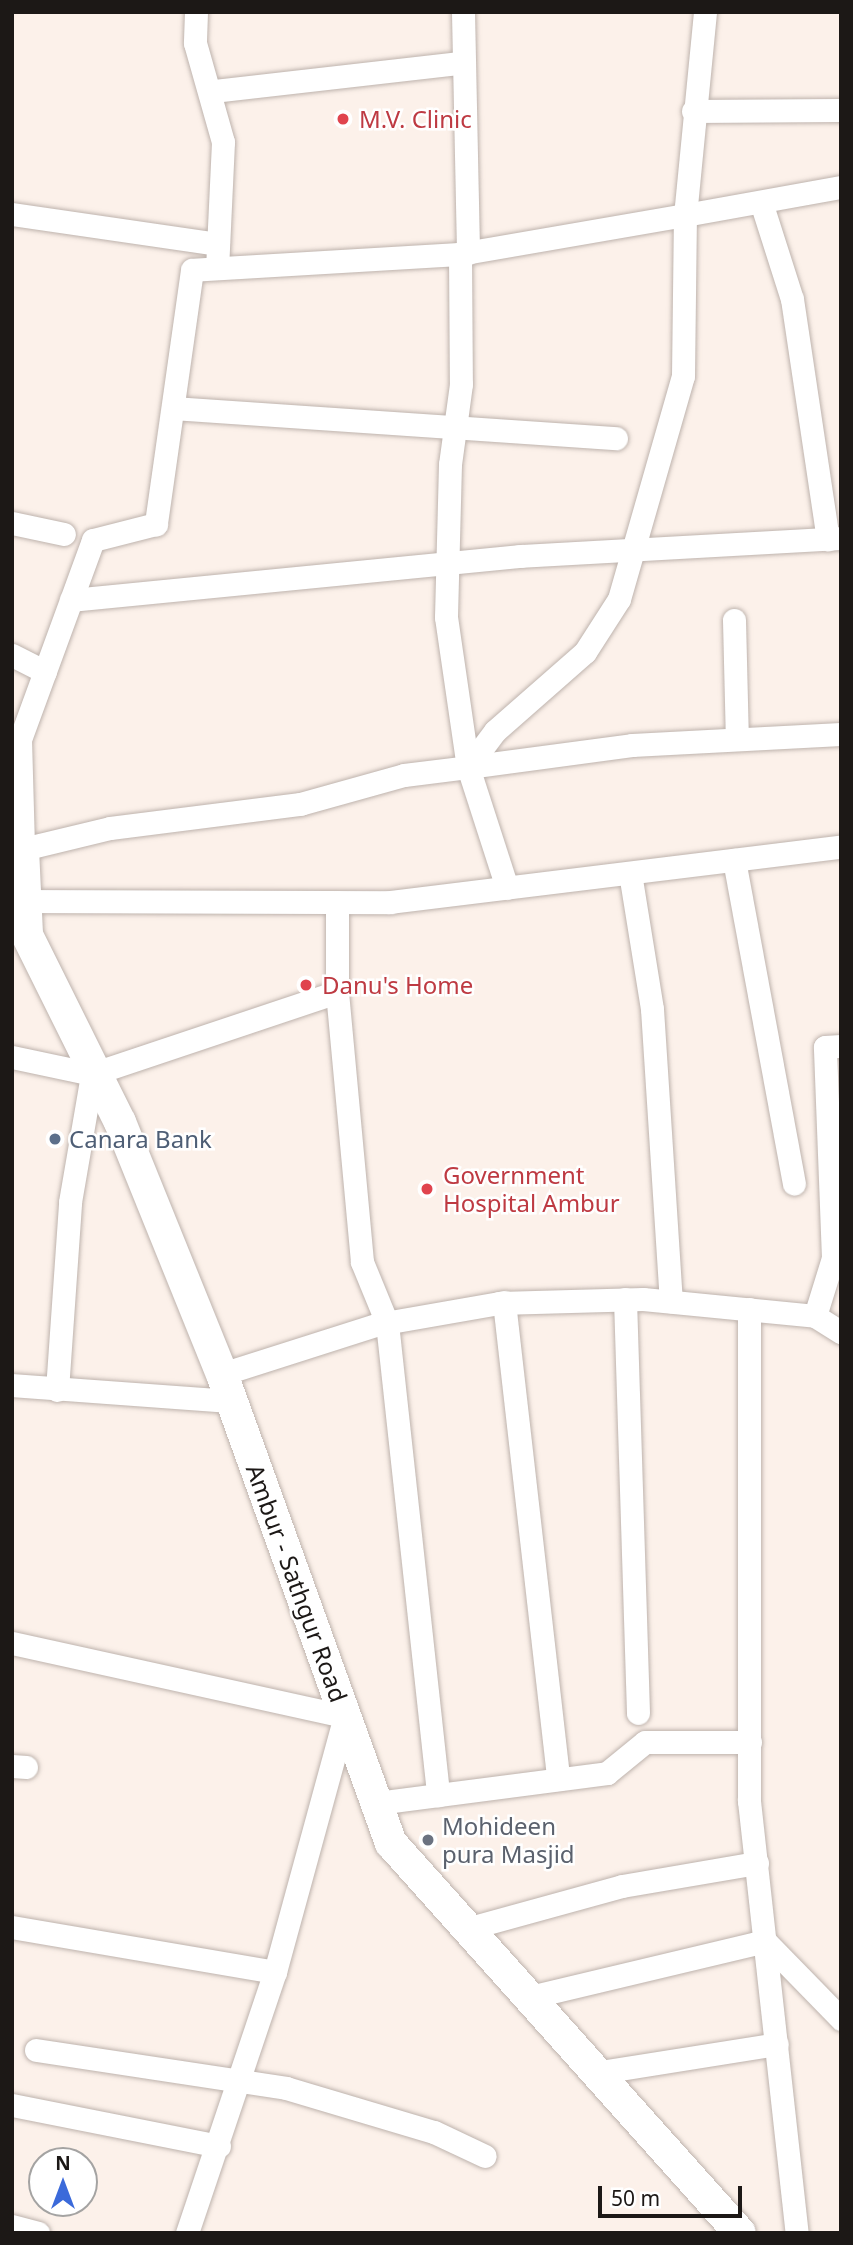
<!DOCTYPE html>
<style>
body{margin:0}
#map{position:relative;width:853px;height:2245px;overflow:hidden;background:#fcf1ea;font-family:"Noto Sans",sans-serif}
div>[style]{position:absolute}
.roads{filter:drop-shadow(0 0 2px #beb3ad) drop-shadow(0 0 2px #beb3ad)}
.street>*{height:23px;margin:-11.5px;padding:0 11.5px;transform-origin:11.5px;border-radius:11.5px;background:#fff}
.secondary>*{height:32px;margin:-16px;padding:0 16px;transform-origin:16px;border-radius:16px;background:#fff}
.dots>*{width:19px;height:19px;translate:-50% -50%;box-sizing:border-box;border:4px solid #fff;border-radius:50%}
span{translate:-50% -50%;white-space:nowrap;text-align:center;line-height:1.15;-webkit-text-stroke:5px #fff;paint-order:stroke}
.health-label{font-size:24px;color:#be3a42}
.left{translate:0 -50%;text-align:left}
.service-label{font-size:24px;color:#4e5e75}
.street-label{font-size:24px;color:#1c1816}
.worship-label{font-size:24px;color:#5b616d}
.frame{position:absolute;inset:0;border:14px solid #1c1816;pointer-events:none}
.north{position:absolute;left:28px;top:2147px;width:70px;height:70px;box-sizing:border-box;background:#fff;border:2px solid #a4a3a2;border-radius:50%;rotate:0deg;font-size:19px;font-weight:700;line-height:28px;text-align:center;color:#1c1816}
.north::after{content:'';display:block;margin:auto;width:24px;height:32px;background:#3b6ada;clip-path:polygon(50% 0,100% 100%,50% 72%,0 100%)}
.scale{position:absolute;left:598px;top:2186px;width:144px;height:32px;box-sizing:border-box;border:4px solid #1c1816;border-top:0;padding-left:9px;font-size:21px;line-height:24px;white-space:nowrap;color:#1c1816;-webkit-text-stroke:5px #fff;paint-order:stroke}
</style>
<div id="map">
<div class="roads">
<div class="street">
<div style="left:196px;top:12px;width:31px;rotate:92deg"></div>
<div style="left:195px;top:43px;width:103px;rotate:74.2deg"></div>
<div style="left:223px;top:142px;width:126px;rotate:92.7deg"></div>
<div style="left:463px;top:12px;width:241px;rotate:88.8deg"></div>
<div style="left:705px;top:12px;width:204px;rotate:95.6deg"></div>
<div style="left:685px;top:215px;width:228px;rotate:170.2deg"></div>
<div style="left:460px;top:254px;width:268px;rotate:176.6deg"></div>
<div style="left:192px;top:270px;width:257px;rotate:98.1deg"></div>
<div style="left:156px;top:524px;width:65px;rotate:165.7deg"></div>
<div style="left:93px;top:540px;width:212px;rotate:110.1deg"></div>
<div style="left:20px;top:739px;width:110px;rotate:88.4deg"></div>
<div style="left:23px;top:849px;width:89px;rotate:-13.6deg"></div>
<div style="left:110px;top:828px;width:192px;rotate:-7.2deg"></div>
<div style="left:300px;top:804px;width:108px;rotate:-15.6deg"></div>
<div style="left:404px;top:775px;width:64px;rotate:-7.1deg"></div>
<div style="left:468px;top:767px;width:45px;rotate:-53.1deg"></div>
<div style="left:495px;top:731px;width:120px;rotate:-41.3deg"></div>
<div style="left:585px;top:652px;width:63px;rotate:-57.3deg"></div>
<div style="left:619px;top:599px;width:232px;rotate:-74deg"></div>
<div style="left:683px;top:376px;width:161px;rotate:-89.3deg"></div>
<div style="left:685px;top:215px;width:158px;rotate:-10.2deg"></div>
<div style="left:213px;top:91px;width:248px;rotate:-6.5deg"></div>
<div style="left:693px;top:111px;width:148px;rotate:-0.4deg"></div>
<div style="left:761px;top:202px;width:102px;rotate:72.3deg"></div>
<div style="left:792px;top:299px;width:243px;rotate:81.5deg"></div>
<div style="left:12px;top:214px;width:208px;rotate:8.3deg"></div>
<div style="left:460px;top:254px;width:130px;rotate:89.6deg"></div>
<div style="left:461px;top:384px;width:81px;rotate:97.8deg"></div>
<div style="left:450px;top:464px;width:153px;rotate:91.5deg"></div>
<div style="left:446px;top:617px;width:152px;rotate:81.7deg"></div>
<div style="left:468px;top:767px;width:127px;rotate:72.1deg"></div>
<div style="left:173px;top:408px;width:444px;rotate:3.9deg"></div>
<div style="left:12px;top:523px;width:53px;rotate:11.9deg"></div>
<div style="left:71px;top:600px;width:451px;rotate:-5.6deg"></div>
<div style="left:520px;top:556px;width:322px;rotate:-3.2deg"></div>
<div style="left:734px;top:620px;width:119px;rotate:88.6deg"></div>
<div style="left:12px;top:655px;width:37px;rotate:27deg"></div>
<div style="left:468px;top:767px;width:165px;rotate:-7.6deg"></div>
<div style="left:632px;top:745px;width:209px;rotate:-3deg"></div>
<div style="left:734px;top:860px;width:329px;rotate:79.5deg"></div>
<div style="left:630px;top:873px;width:138px;rotate:80.8deg"></div>
<div style="left:652px;top:1009px;width:293px;rotate:86.3deg"></div>
<div style="left:25px;top:901px;width:365px;rotate:0.2deg"></div>
<div style="left:390px;top:902px;width:454px;rotate:-7deg"></div>
<div style="left:337px;top:902px;width:90px;rotate:90deg"></div>
<div style="left:337px;top:992px;width:271px;rotate:84.7deg"></div>
<div style="left:362px;top:1262px;width:66px;rotate:67.7deg"></div>
<div style="left:387px;top:1323px;width:475px;rotate:83.8deg"></div>
<div style="left:12px;top:1057px;width:82px;rotate:12deg"></div>
<div style="left:92px;top:1074px;width:258px;rotate:-18.5deg"></div>
<div style="left:625px;top:1299px;width:414px;rotate:88.2deg"></div>
<div style="left:504px;top:1302px;width:480px;rotate:83.5deg"></div>
<div style="left:749px;top:1309px;width:492px;rotate:90deg"></div>
<div style="left:749px;top:1801px;width:435px;rotate:83.7deg"></div>
<div style="left:815px;top:1316px;width:61px;rotate:-72.8deg"></div>
<div style="left:833px;top:1258px;width:211px;rotate:-92.2deg"></div>
<div style="left:825px;top:1047px;width:16px;rotate:-4deg"></div>
<div style="left:222px;top:1374px;width:165px;rotate:-17.7deg"></div>
<div style="left:379px;top:1324px;width:122px;rotate:-9.9deg"></div>
<div style="left:499px;top:1303px;width:144px;rotate:-1.6deg"></div>
<div style="left:643px;top:1299px;width:173px;rotate:5.6deg"></div>
<div style="left:815px;top:1316px;width:31px;rotate:32deg"></div>
<div style="left:12px;top:1385px;width:221px;rotate:4.2deg"></div>
<div style="left:57px;top:1390px;width:188px;rotate:-86deg"></div>
<div style="left:70px;top:1202px;width:130px;rotate:-80.2deg"></div>
<div style="left:12px;top:1643px;width:341px;rotate:12.4deg"></div>
<div style="left:345px;top:1716px;width:265px;rotate:105.3deg"></div>
<div style="left:275px;top:1972px;width:267px;rotate:-170.3deg"></div>
<div style="left:12px;top:1766px;width:14px;rotate:4deg"></div>
<div style="left:377px;top:1803px;width:232px;rotate:-7.4deg"></div>
<div style="left:607px;top:1773px;width:49px;rotate:-39.2deg"></div>
<div style="left:645px;top:1742px;width:105px"></div>
<div style="left:466px;top:1929px;width:162px;rotate:-15.4deg"></div>
<div style="left:622px;top:1886px;width:137px;rotate:-9.7deg"></div>
<div style="left:526px;top:1998px;width:246px;rotate:-13.4deg"></div>
<div style="left:765px;top:1941px;width:109px;rotate:45.7deg"></div>
<div style="left:36px;top:2050px;width:253px;rotate:8.6deg"></div>
<div style="left:286px;top:2088px;width:154px;rotate:16.6deg"></div>
<div style="left:434px;top:2132px;width:56px;rotate:25.2deg"></div>
<div style="left:594px;top:2073px;width:185px;rotate:-9deg"></div>
<div style="left:12px;top:2105px;width:211px;rotate:11.2deg"></div>
<div style="left:12px;top:2226px;width:27px;rotate:15deg"></div>
<div style="left:187px;top:2233px;width:275px;rotate:-71.4deg"></div>
</div>
<div class="secondary">
<div style="left:12px;top:853px;width:12px;rotate:-20deg"></div>
<div style="left:23px;top:849px;width:86px;rotate:87.3deg"></div>
<div style="left:27px;top:935px;width:209px;rotate:63.6deg"></div>
<div style="left:120px;top:1122px;width:272px;rotate:68deg"></div>
<div style="left:222px;top:1374px;width:499px;rotate:70.2deg"></div>
<div style="left:391px;top:1843px;width:523px;rotate:48.18deg"></div>
</div>
</div>
<div class="dots">
<div style="left:343px;top:119px;background:#e0444e"></div>
<div style="left:306px;top:985px;background:#e0444e"></div>
<div style="left:55px;top:1139px;background:#5c6f8a"></div>
<div style="left:427px;top:1189px;background:#e0444e"></div>
<div style="left:428px;top:1840px;background:#6b7280"></div>
</div>
<div class="health-label">
<span class="left" style="left:359px;top:119px">M.V. Clinic</span>
<span class="left" style="left:322px;top:985px">Danu's Home</span>
<span class="left" style="left:443px;top:1189px">Government<br>Hospital Ambur</span>
</div>
<div class="service-label">
<span class="left" style="left:69px;top:1139px">Canara Bank</span>
</div>
<div class="street-label">
<span style="left:297px;top:1583px;rotate:70deg">Ambur - Sathgur Road</span>
</div>
<div class="worship-label">
<span class="left" style="left:442px;top:1840px">Mohideen<br>pura Masjid</span>
</div>
<div class="frame"></div>
<div class="north">N</div>
<div class="scale">50 m</div>
</div>
